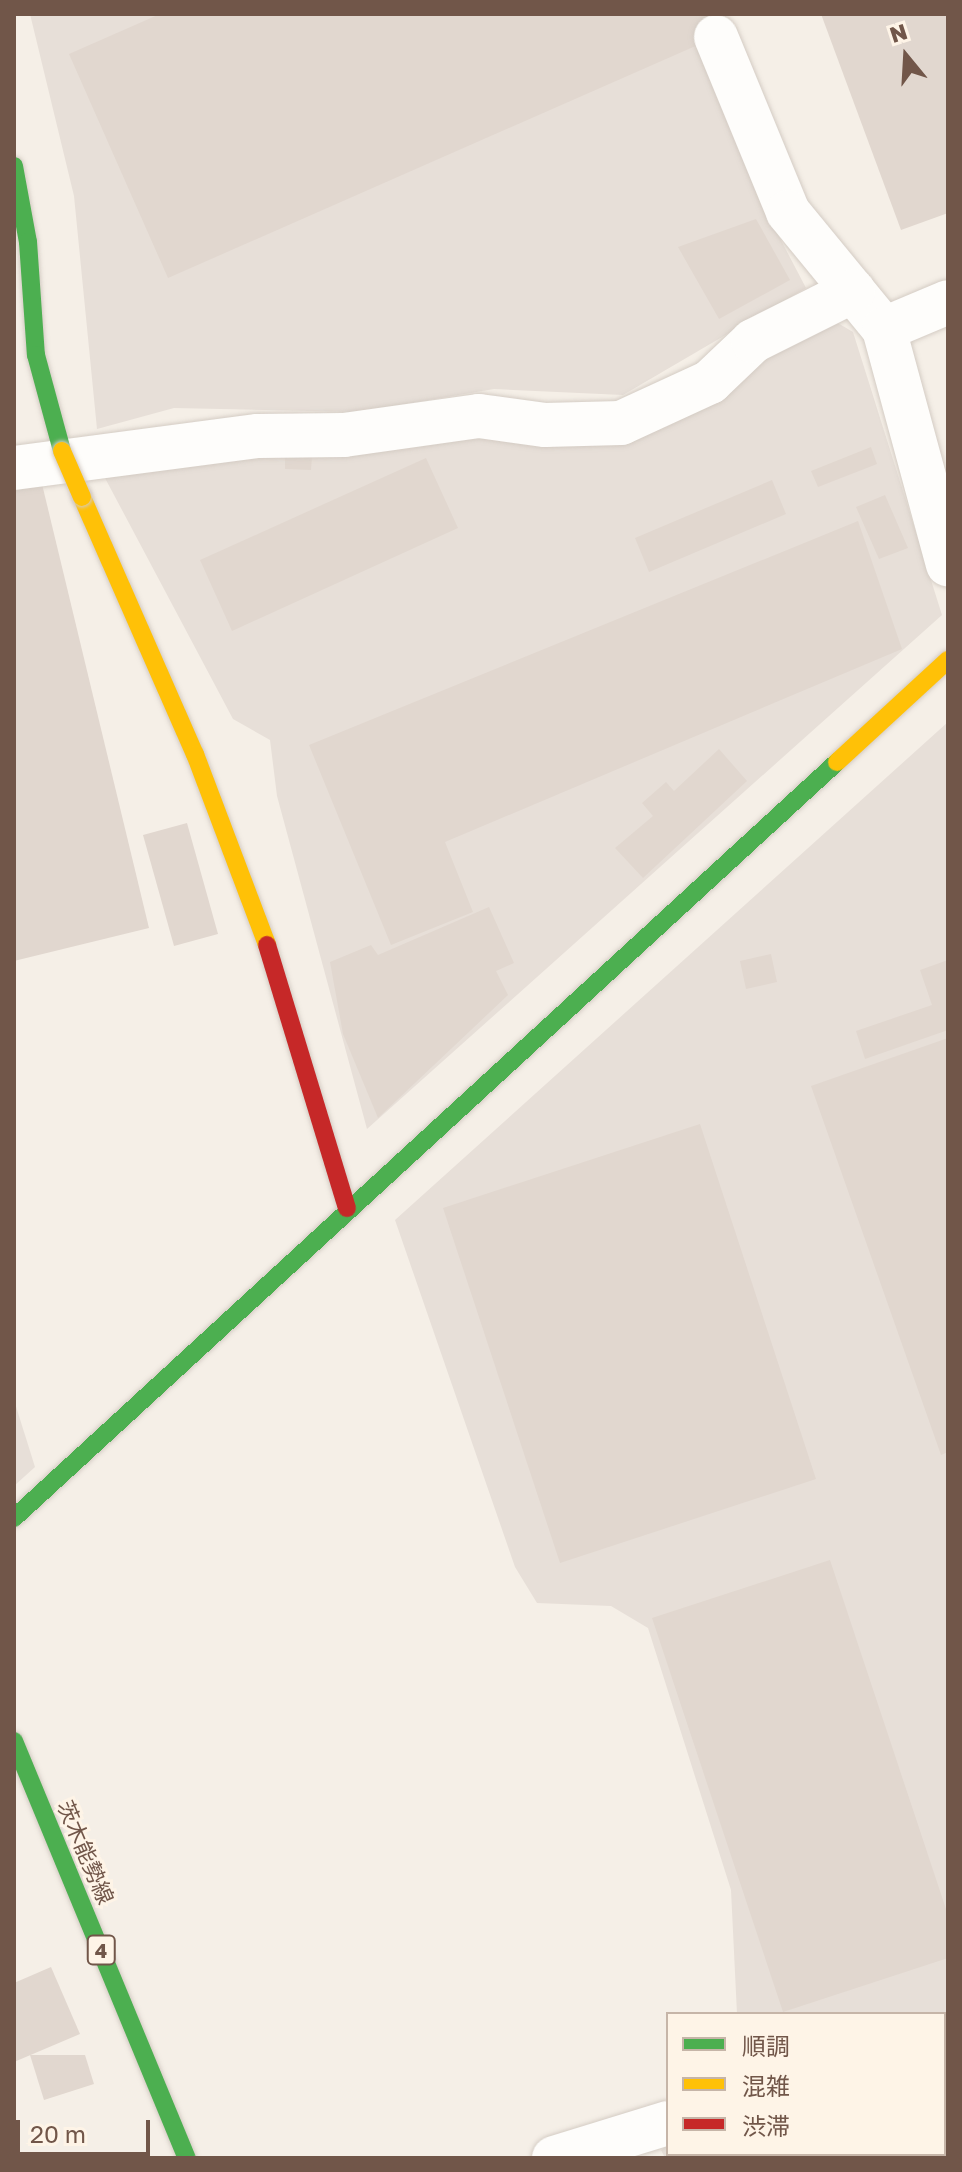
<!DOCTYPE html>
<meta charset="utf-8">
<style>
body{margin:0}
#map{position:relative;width:962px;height:2172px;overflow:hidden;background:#f5efe7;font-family:"Golos Text","Noto Sans JP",sans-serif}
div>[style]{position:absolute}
.industrial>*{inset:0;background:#e7dfd8}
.building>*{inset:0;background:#e1d7cf}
.roads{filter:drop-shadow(0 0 2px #d4ccc4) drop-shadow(0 0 2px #d4ccc4)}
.street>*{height:44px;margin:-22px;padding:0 22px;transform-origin:22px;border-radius:22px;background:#fefdfb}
.fast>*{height:18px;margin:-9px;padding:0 9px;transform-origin:9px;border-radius:9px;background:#4caf50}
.slow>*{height:18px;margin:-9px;padding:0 9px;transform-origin:9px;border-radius:9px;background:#ffc107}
.jam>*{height:18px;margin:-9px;padding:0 9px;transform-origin:9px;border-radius:9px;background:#c62828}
.bridges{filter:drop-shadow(0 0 2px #d4cbc4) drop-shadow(0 0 2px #d4cbc4)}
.slow-bridge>*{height:18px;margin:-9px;padding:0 9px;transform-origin:9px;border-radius:9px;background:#ffc107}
span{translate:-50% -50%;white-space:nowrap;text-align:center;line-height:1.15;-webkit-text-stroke:6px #fef4e7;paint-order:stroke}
.shield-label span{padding:2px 6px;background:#fef4e7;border:2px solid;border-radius:6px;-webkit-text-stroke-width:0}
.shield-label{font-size:20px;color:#715649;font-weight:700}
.street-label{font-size:22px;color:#715649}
.frame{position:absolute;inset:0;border:16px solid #715649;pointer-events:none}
.legend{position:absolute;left:666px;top:2012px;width:280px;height:144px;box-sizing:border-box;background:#fef4e7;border:2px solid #c6b5a8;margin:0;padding:10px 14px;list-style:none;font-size:24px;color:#715649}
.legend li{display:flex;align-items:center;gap:16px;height:40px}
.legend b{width:40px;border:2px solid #c6b5a8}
.north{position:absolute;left:866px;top:16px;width:80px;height:80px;-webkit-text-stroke:6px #fef4e7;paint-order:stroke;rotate:342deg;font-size:22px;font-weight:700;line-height:32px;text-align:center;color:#715649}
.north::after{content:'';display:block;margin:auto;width:28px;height:36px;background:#715649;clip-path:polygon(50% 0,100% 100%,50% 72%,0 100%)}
.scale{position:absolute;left:16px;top:2120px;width:134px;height:36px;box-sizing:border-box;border:4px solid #715649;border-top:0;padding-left:10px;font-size:24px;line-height:28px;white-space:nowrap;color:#715649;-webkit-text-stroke:6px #fef4e7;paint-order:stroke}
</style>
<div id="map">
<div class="industrial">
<div style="clip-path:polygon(30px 14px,724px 14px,761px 202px,806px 288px,623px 395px,494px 389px,358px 412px,174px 408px,97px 429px,74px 196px)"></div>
<div style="clip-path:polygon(836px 322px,853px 332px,942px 615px,367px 1129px,277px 796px,270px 740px,233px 719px,105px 478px,131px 459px,443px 432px,579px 440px)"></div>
<div style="clip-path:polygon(948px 722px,948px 2158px,665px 2158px,661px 2150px,668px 2145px,668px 2154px,944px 2154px,944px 2014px,737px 2014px,731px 1890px,648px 1628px,611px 1606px,537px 1603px,515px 1567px,395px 1220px)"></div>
<div style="clip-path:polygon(14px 1400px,35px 1467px,14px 1486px)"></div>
</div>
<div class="building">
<div style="clip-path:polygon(160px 14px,706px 14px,716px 37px,168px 278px,69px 54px)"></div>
<div style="clip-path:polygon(821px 14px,948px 14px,948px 213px,901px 230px)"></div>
<div style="clip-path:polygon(756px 219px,790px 280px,719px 319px,678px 247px)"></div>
<div style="clip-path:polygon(871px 447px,877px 464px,818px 487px,811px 471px)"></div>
<div style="clip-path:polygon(285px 456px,312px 456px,311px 470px,285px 469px)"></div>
<div style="clip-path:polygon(426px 458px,458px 528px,232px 631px,200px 560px)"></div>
<div style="clip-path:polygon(772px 480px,786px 514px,649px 572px,635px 538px)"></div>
<div style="clip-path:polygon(42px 484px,149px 928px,14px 961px,14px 491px)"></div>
<div style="clip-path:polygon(885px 495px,908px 548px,879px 559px,856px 507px)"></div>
<div style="clip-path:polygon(858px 521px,902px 649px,445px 842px,473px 912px,391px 945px,309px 745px)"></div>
<div style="clip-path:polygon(719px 749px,747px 781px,643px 878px,615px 848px,653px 816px,642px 803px,666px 782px,674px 791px)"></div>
<div style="clip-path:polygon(187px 823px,218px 934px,174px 946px,143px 835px)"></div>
<div style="clip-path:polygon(489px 907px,514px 963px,496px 971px,508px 995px,378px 1118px,343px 1034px,330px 962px,371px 945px,378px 955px)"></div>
<div style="clip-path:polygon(771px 954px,777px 982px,746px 989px,740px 961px)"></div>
<div style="clip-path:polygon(948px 960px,948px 1030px,865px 1059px,856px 1031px,932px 1005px,920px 970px)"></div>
<div style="clip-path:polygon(948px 1038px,948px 1452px,941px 1455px,811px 1086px)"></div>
<div style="clip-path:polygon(700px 1124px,816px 1479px,560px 1563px,443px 1208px)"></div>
<div style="clip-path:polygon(830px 1560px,948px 1915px,948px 1958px,783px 2012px,652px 1618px)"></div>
<div style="clip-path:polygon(51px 1967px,80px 2034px,14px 2062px,14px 1983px)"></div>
<div style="clip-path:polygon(30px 2055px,85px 2055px,94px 2084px,44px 2100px)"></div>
<div style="clip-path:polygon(948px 2111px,948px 2158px,809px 2158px,944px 2154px)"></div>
</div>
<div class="roads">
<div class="street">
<div style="left:716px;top:37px;width:189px;rotate:67.6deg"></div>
<div style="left:788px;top:212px;width:151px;rotate:50.6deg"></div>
<div style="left:884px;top:329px;width:244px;rotate:74.8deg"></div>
<div style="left:884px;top:329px;width:69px;rotate:-22.9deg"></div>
<div style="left:14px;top:468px;width:246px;rotate:-7.5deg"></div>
<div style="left:258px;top:436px;width:86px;rotate:-0.7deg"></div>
<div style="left:344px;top:435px;width:136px;rotate:-8deg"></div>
<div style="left:479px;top:416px;width:67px;rotate:7.8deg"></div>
<div style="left:545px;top:425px;width:76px;rotate:-1.5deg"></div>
<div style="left:621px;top:423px;width:98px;rotate:-24.7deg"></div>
<div style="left:710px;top:382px;width:59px;rotate:-43.6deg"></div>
<div style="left:753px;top:341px;width:112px;rotate:-26.6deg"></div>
<div style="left:944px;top:2070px;width:4px;rotate:-14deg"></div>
<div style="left:554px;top:2158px;width:119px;rotate:-17.1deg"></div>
</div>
<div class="fast">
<div style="left:14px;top:166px;width:77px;rotate:79.6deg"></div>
<div style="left:28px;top:242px;width:113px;rotate:86deg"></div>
<div style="left:36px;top:355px;width:99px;rotate:74.8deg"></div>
<div style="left:14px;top:1518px;width:1118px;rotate:-42.57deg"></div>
<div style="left:14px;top:1741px;width:451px;rotate:67.5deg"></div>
</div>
<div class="slow">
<div style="left:82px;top:497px;width:281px;rotate:66.3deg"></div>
<div style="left:195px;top:754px;width:204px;rotate:69.3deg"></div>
<div style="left:837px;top:762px;width:151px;rotate:-42.6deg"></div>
</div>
<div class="jam">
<div style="left:267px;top:945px;width:275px;rotate:73.1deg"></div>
</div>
</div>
<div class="bridges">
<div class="slow-bridge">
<div style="left:62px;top:451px;width:50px;rotate:66.5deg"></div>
</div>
</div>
<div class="shield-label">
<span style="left:101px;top:1950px">4</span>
</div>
<div class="street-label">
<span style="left:86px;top:1852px;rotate:67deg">茨木能勢線</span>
</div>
<div class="frame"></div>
<ul class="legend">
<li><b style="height:10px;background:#4caf50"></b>順調</li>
<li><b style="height:10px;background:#ffc107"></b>混雑</li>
<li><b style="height:10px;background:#c62828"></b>渋滞</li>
</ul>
<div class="north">N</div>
<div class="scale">20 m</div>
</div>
